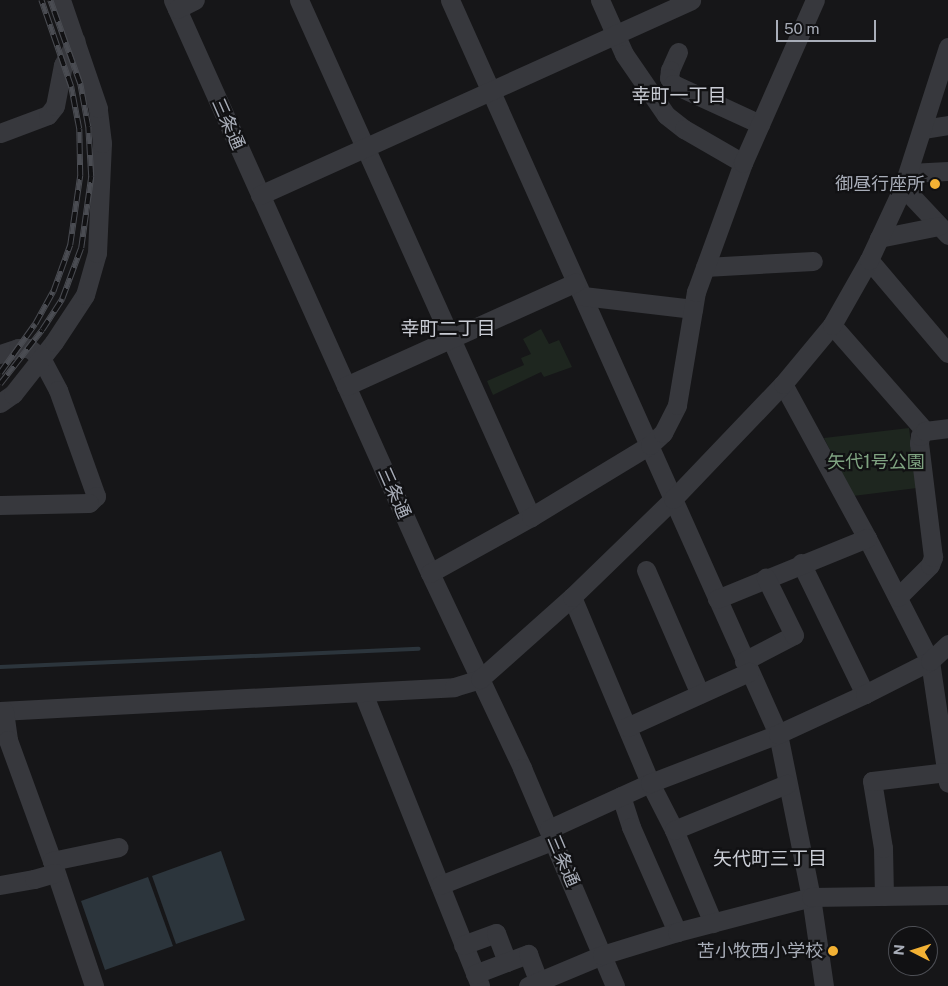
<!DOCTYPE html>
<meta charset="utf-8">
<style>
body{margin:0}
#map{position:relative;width:948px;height:986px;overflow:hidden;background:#161618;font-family:"Public Sans","Noto Sans JP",sans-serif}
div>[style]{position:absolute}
.green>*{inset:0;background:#1e261f}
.water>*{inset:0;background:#2c353c}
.stream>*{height:4px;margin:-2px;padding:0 2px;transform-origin:2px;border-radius:2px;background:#2c353c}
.minor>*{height:19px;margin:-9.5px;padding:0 9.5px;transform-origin:9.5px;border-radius:9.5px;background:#37383d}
.rail>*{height:5.5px;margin-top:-2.75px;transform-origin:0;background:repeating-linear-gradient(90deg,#111113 0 11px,#4a4c52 0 22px);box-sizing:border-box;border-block:1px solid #4a4c52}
.dots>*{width:14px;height:14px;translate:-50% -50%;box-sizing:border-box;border:2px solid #111113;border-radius:50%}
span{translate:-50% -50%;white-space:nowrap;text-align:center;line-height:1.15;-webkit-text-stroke:4.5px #111113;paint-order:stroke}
.street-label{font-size:18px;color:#a8adb8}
.poi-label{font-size:18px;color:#a8adb8}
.right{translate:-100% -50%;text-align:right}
.park-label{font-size:18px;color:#7fa381}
.neighbourhood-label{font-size:19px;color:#c9ccd4}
.north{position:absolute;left:888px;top:926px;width:50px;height:50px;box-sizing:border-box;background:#111113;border:1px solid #4d4f55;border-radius:50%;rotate:275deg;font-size:14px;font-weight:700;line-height:20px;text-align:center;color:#a8adb8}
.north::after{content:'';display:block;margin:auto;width:18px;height:22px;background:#f2b134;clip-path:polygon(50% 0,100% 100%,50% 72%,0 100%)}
.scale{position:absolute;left:776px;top:20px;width:100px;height:22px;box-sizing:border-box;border:2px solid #a8adb8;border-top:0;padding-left:6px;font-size:15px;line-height:18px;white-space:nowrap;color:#a8adb8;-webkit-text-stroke:4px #111113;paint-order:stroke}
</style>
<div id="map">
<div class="green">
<div style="clip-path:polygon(541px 329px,549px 344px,559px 340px,572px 367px,544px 377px,541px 372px,493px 395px,487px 381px,524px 365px,521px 358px,531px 354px,523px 339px)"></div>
<div style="clip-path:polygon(909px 428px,917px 488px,853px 496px,824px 438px)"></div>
</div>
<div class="water">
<div style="clip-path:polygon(221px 851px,245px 920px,176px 944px,152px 876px)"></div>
<div style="clip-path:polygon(148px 877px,173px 946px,105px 970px,81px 901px)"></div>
</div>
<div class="stream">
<div style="left:0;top:667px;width:419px;rotate:-2.5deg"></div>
</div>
<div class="minor">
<div style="left:173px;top:0;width:628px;rotate:65.84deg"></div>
<div style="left:430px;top:573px;width:216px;rotate:64.7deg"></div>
<div style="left:522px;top:768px;width:237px;rotate:66.9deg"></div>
<div style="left:299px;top:0;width:567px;rotate:65.83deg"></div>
<div style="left:450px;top:0;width:804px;rotate:65.92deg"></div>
<div style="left:778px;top:734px;width:166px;rotate:78.6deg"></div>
<div style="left:811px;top:897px;width:90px;rotate:81.7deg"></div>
<div style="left:600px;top:0;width:59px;rotate:66deg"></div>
<div style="left:624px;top:54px;width:74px;rotate:55.5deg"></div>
<div style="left:666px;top:115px;width:23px;rotate:38deg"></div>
<div style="left:684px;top:129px;width:68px;rotate:30deg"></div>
<div style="left:177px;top:9px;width:20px;rotate:-27deg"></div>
<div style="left:678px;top:52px;width:20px;rotate:114deg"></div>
<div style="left:670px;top:70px;width:8px;rotate:97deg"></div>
<div style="left:669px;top:78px;width:7px;rotate:56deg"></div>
<div style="left:673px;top:84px;width:96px;rotate:24.7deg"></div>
<div style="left:923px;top:129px;width:25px;rotate:-9deg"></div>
<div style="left:0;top:133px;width:51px;rotate:-20.6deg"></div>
<div style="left:48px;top:115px;width:11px;rotate:-52deg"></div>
<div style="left:55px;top:106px;width:42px;rotate:-79deg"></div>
<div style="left:63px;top:65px;width:27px;rotate:-62deg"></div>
<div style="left:909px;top:173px;width:39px;rotate:-3deg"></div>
<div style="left:903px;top:187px;width:66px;rotate:46.8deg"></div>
<div style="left:260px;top:195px;width:473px;rotate:-24.3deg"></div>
<div style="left:879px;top:238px;width:61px;rotate:-11.3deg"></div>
<div style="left:869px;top:260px;width:122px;rotate:49.7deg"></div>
<div style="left:705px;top:267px;width:108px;rotate:-3.2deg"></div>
<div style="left:583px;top:296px;width:111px;rotate:6.7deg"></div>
<div style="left:832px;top:325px;width:141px;rotate:48.7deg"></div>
<div style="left:0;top:354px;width:19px;rotate:-18deg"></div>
<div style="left:18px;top:348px;width:11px"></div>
<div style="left:29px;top:348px;width:16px;rotate:40deg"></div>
<div style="left:41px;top:358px;width:36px;rotate:62deg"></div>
<div style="left:58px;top:390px;width:113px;rotate:70.3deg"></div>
<div style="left:96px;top:496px;width:10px;rotate:135deg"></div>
<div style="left:89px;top:503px;width:89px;rotate:178.7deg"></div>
<div style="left:783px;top:384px;width:175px;rotate:61.4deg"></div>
<div style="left:867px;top:538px;width:138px;rotate:62.9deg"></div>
<div style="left:930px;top:661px;width:123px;rotate:81.6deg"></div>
<div style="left:346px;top:386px;width:252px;rotate:-24.3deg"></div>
<div style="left:0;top:403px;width:16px;rotate:-35deg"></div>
<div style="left:13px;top:394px;width:66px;rotate:-51.7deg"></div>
<div style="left:54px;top:342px;width:56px;rotate:-56.6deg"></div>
<div style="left:85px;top:295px;width:44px;rotate:-74.1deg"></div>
<div style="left:97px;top:253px;width:110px;rotate:-87.4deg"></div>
<div style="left:102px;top:143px;width:35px;rotate:-97deg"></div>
<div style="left:98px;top:108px;width:114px;rotate:-108.9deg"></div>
<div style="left:801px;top:563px;width:146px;rotate:64deg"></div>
<div style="left:646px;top:570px;width:135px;rotate:66.5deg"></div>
<div style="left:430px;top:573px;width:115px;rotate:-29deg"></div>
<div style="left:531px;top:517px;width:139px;rotate:-31.2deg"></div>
<div style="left:650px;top:445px;width:18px;rotate:-43deg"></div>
<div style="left:663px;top:433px;width:31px;rotate:-63deg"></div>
<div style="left:677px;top:405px;width:115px;rotate:-80.5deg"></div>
<div style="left:696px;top:292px;width:137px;rotate:-70deg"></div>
<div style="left:743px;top:163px;width:178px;rotate:-66.2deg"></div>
<div style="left:572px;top:597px;width:202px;rotate:67.2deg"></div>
<div style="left:650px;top:783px;width:53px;rotate:62.9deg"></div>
<div style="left:674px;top:830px;width:101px;rotate:67.2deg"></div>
<div style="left:898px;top:597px;width:45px;rotate:-45deg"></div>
<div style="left:930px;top:565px;width:9px;rotate:-69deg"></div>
<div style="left:933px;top:557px;width:115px;rotate:-97deg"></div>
<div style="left:919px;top:443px;width:7px;rotate:-82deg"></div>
<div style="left:920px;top:436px;width:7px;rotate:-45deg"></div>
<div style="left:925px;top:431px;width:23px;rotate:-7deg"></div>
<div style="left:717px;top:599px;width:162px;rotate:-22.1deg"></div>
<div style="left:744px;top:661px;width:56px;rotate:-27.5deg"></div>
<div style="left:794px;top:635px;width:64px;rotate:-116.2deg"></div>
<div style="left:363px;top:693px;width:315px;rotate:68.2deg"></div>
<div style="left:0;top:711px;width:455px;rotate:-3deg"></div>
<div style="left:454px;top:687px;width:27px;rotate:-17deg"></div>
<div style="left:480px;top:679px;width:123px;rotate:-41.7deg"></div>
<div style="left:572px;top:597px;width:141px;rotate:-44.1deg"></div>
<div style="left:673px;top:499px;width:159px;rotate:-46.3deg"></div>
<div style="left:783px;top:384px;width:77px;rotate:-50.3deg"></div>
<div style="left:832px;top:325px;width:75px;rotate:-60.4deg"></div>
<div style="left:869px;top:260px;width:81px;rotate:-65deg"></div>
<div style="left:903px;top:187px;width:147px;rotate:-72.2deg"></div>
<div style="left:4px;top:711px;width:29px;rotate:82deg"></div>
<div style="left:8px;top:740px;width:129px;rotate:70deg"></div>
<div style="left:52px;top:861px;width:132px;rotate:71.4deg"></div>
<div style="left:627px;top:727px;width:134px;rotate:-24.3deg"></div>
<div style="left:621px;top:796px;width:33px;rotate:72deg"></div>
<div style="left:631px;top:827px;width:115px;rotate:66.3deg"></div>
<div style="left:549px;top:829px;width:111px;rotate:-24.5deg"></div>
<div style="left:650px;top:783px;width:137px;rotate:-20.9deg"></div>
<div style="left:778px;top:734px;width:96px;rotate:-24.7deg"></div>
<div style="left:865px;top:694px;width:73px;rotate:-26.9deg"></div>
<div style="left:930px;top:661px;width:25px;rotate:-43deg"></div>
<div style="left:674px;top:830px;width:122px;rotate:-22.2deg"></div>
<div style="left:52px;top:861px;width:68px;rotate:-11.8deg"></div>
<div style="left:0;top:885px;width:35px;rotate:-10deg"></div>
<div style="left:34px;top:879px;width:22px;rotate:-16deg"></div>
<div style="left:440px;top:885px;width:123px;rotate:-21.5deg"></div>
<div style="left:884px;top:896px;width:48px;rotate:-91.2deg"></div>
<div style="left:883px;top:848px;width:68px;rotate:-99.3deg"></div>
<div style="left:872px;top:781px;width:76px;rotate:-6.8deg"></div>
<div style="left:463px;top:945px;width:35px;rotate:-20deg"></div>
<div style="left:496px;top:933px;width:31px;rotate:69deg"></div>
<div style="left:475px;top:974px;width:57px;rotate:-20.7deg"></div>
<div style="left:528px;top:954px;width:30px;rotate:69deg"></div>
<div style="left:528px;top:986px;width:80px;rotate:-22.7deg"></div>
<div style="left:602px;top:955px;width:78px;rotate:-17deg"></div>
<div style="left:677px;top:932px;width:138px;rotate:-14.6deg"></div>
<div style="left:811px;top:897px;width:137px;rotate:-0.8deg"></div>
</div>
<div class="rail">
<div style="left:0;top:373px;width:60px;rotate:-54.5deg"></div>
<div style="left:35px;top:324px;width:37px;rotate:-61deg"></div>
<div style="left:53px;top:292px;width:50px;rotate:-70.1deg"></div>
<div style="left:70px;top:245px;width:70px;rotate:-81.8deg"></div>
<div style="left:80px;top:176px;width:47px;rotate:-91.2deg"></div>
<div style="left:79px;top:129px;width:43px;rotate:-100.8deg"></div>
<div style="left:71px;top:87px;width:92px;rotate:-109deg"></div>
<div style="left:0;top:384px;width:68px;rotate:-52.1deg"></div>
<div style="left:42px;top:330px;width:37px;rotate:-57deg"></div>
<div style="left:62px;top:299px;width:54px;rotate:-69.6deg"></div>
<div style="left:81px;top:248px;width:72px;rotate:-82deg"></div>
<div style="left:91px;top:177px;width:50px;rotate:-93.4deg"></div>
<div style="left:88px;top:127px;width:44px;rotate:-100.5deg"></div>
<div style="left:80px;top:84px;width:89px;rotate:-109.7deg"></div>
</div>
<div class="dots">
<div style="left:935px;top:184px;background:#f2b134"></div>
<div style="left:833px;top:951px;background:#f2b134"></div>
</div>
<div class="street-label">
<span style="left:228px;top:124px;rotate:66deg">三条通</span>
<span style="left:394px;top:493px;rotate:66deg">三条通</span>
<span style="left:563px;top:861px;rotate:67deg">三条通</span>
</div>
<div class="poi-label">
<span class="right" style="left:925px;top:184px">御昼行座所</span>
<span class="right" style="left:823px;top:951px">苫小牧西小学校</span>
</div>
<div class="park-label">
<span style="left:876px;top:462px">矢代1号公園</span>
</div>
<div class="neighbourhood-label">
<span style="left:679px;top:96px">幸町一丁目</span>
<span style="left:448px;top:329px">幸町二丁目</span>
<span style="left:770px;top:859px">矢代町三丁目</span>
</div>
<div class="north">N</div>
<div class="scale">50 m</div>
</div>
